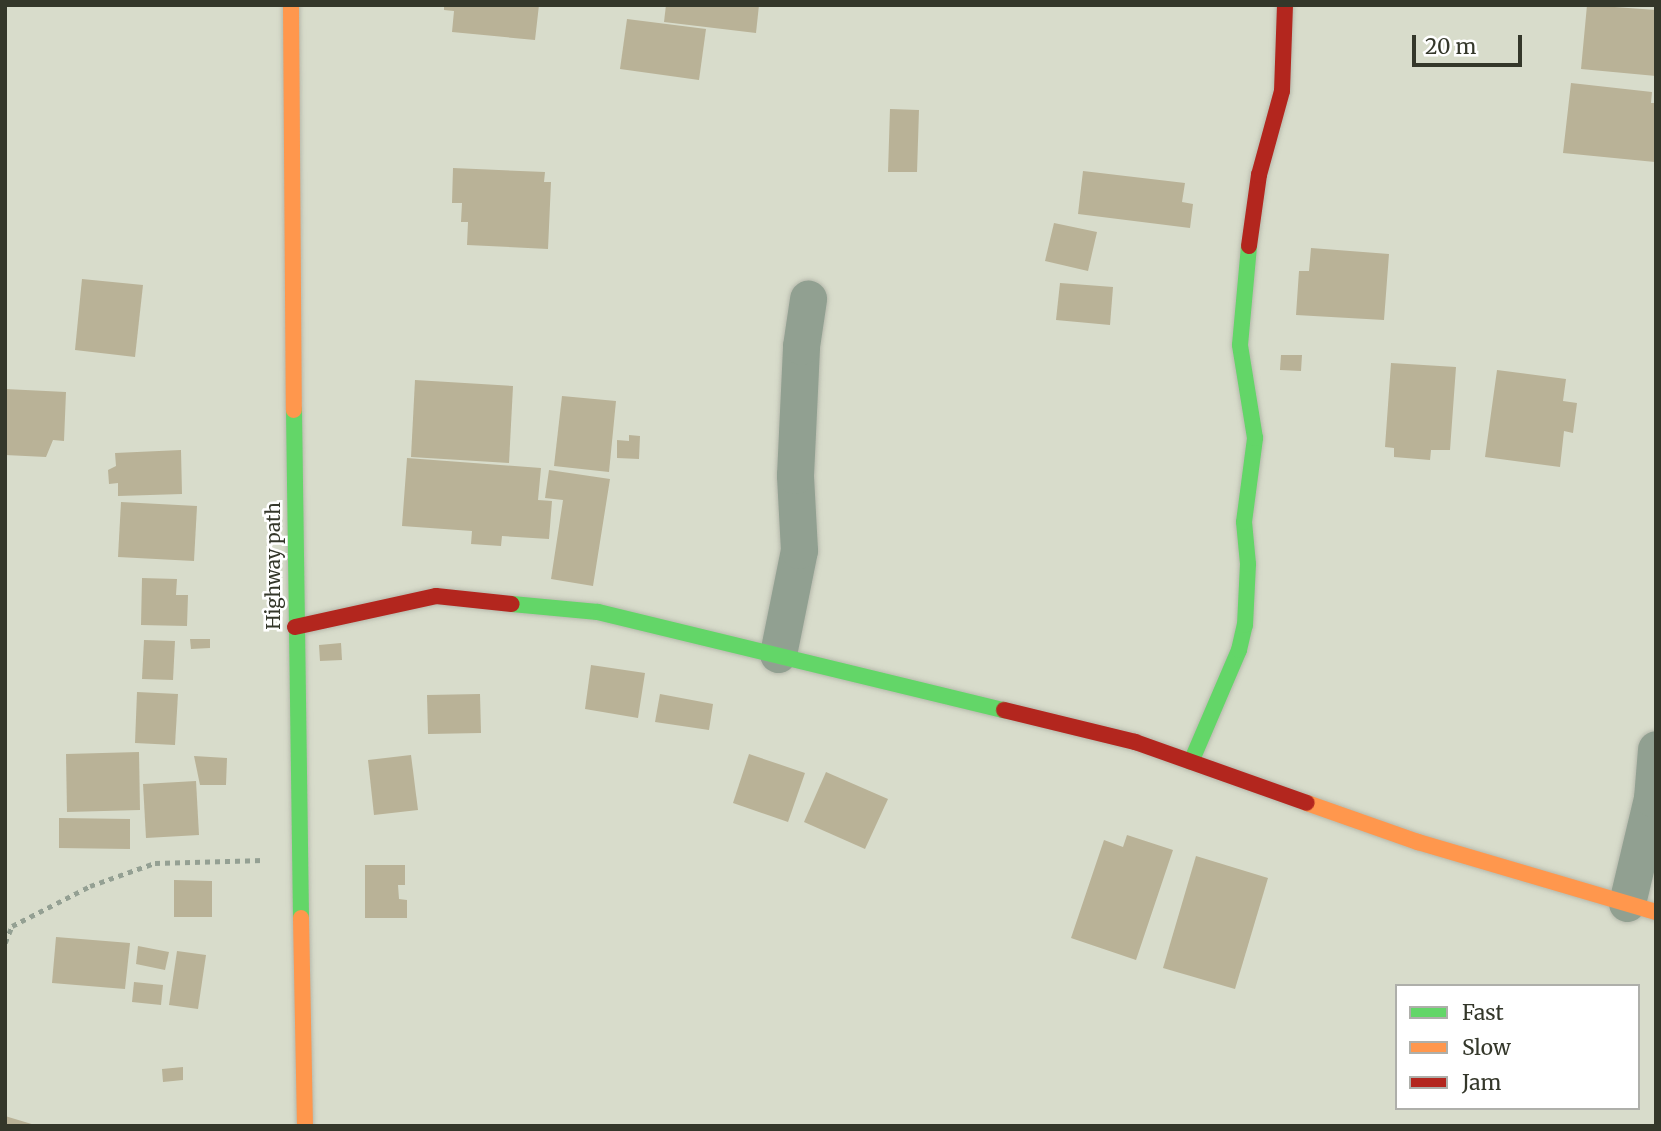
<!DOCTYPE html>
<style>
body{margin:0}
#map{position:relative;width:1661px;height:1131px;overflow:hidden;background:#d8dccb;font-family:Merriweather,serif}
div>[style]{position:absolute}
.building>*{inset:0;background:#b9b297}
.path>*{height:4.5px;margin-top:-2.25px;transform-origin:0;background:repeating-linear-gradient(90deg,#94a093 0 5px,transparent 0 10px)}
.roads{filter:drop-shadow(0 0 2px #b6b9ac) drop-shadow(0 0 2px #b6b9ac)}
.street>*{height:37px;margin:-18.5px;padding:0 18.5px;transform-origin:18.5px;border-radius:18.5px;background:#91a091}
.fast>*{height:16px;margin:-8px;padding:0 8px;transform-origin:8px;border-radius:8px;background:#63d668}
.slow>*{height:16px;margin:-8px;padding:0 8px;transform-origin:8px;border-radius:8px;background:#ff974d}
.jam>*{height:16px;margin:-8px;padding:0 8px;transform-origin:8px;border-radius:8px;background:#b3261e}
span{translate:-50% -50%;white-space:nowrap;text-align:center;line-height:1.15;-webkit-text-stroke:5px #fff;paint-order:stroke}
.street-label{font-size:19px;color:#34372a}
.frame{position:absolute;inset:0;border:7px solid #34372a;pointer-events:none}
.legend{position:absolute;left:1395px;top:984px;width:245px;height:126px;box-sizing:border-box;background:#fff;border:2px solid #aeafaa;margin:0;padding:9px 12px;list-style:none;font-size:21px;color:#34372a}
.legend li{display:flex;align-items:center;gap:14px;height:35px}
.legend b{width:35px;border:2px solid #aeafaa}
.scale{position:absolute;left:1412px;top:35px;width:110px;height:32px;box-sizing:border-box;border:4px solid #34372a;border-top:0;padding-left:9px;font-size:21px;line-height:24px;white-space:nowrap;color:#34372a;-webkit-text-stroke:5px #fff;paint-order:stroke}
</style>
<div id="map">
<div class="building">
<div style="clip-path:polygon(444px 5px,539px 5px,535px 40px,452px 32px,454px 11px,444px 10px)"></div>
<div style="clip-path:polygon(666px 5px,759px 5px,756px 33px,664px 22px)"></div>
<div style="clip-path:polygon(1587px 5px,1656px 10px,1656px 76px,1581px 69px)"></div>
<div style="clip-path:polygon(627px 19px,706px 29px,699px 80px,620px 69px)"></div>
<div style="clip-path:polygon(1571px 83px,1652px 92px,1651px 103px,1656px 103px,1655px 162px,1563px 153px)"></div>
<div style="clip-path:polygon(890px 109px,919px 110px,917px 172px,888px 172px)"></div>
<div style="clip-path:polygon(453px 168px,545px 172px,544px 182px,551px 182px,548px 249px,467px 245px,468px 222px,461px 222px,462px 203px,452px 203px)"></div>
<div style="clip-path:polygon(1083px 171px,1185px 183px,1182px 202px,1193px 204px,1190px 228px,1078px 214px)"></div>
<div style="clip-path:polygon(1054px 223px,1097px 232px,1088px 271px,1045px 261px)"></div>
<div style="clip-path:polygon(1311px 248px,1389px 254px,1384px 320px,1296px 315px,1299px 271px,1309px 271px)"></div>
<div style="clip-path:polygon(82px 279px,143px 285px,135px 357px,75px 350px)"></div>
<div style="clip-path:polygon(1060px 283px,1113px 287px,1110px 325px,1056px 320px)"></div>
<div style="clip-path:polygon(1281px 355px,1302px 355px,1301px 371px,1280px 370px)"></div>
<div style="clip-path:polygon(1391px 363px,1456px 367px,1450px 450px,1431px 450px,1430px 460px,1394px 457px,1394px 448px,1385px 447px)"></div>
<div style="clip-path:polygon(1497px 370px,1566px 379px,1563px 401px,1577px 403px,1573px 433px,1564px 431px,1560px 467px,1485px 457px)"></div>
<div style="clip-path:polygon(415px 380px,513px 386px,509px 463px,411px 457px)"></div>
<div style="clip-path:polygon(5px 389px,66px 392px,64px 441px,53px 440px,46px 457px,5px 455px)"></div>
<div style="clip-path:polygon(562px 396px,616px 401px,609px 472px,554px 466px)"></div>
<div style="clip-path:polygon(629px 435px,640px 436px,639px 459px,617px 458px,617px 440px,629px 441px)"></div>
<div style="clip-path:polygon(181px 450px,182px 494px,118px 496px,118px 483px,109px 484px,108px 470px,116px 466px,115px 453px)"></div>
<div style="clip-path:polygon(407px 458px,541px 468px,538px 500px,552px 501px,549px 539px,502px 536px,501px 546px,471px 544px,472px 531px,402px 526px)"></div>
<div style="clip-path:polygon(549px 470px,610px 479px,593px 586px,551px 579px,563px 500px,545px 498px)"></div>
<div style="clip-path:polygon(121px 502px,197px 506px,194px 561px,118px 557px)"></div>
<div style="clip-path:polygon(142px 578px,177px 579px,176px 595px,188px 595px,187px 626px,141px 625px)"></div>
<div style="clip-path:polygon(190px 639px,210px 639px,210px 648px,191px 649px)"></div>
<div style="clip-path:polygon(144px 640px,175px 641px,173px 680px,142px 679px)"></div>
<div style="clip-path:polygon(341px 643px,342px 660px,320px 661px,319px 645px)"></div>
<div style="clip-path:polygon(591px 665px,645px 673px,638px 718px,585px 709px)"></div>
<div style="clip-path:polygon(137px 692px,178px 694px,175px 745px,135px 743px)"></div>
<div style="clip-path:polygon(480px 694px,481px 733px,428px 734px,427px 695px)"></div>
<div style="clip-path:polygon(660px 694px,713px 704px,709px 730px,655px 722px)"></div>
<div style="clip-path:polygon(139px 752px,140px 810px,67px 812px,66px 754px)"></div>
<div style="clip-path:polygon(749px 754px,805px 773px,788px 822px,733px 803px)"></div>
<div style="clip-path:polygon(411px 755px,418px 810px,374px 815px,368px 760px)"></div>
<div style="clip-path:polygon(194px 756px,227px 758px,226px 785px,200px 785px)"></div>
<div style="clip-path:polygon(826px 772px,888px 799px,865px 849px,804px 822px)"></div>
<div style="clip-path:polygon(196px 781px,199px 835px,146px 838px,143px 784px)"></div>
<div style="clip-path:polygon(59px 818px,130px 819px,130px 849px,59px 848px)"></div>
<div style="clip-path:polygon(1127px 835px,1173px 850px,1136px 960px,1071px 938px,1104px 840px,1123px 847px)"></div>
<div style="clip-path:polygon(1196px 856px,1268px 878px,1235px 989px,1163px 968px)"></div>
<div style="clip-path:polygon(365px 865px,405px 865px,405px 885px,398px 885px,399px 899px,407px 900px,407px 918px,365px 918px)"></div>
<div style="clip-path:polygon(174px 880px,212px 881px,212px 917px,174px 917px)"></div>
<div style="clip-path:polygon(56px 937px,130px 943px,125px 989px,52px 983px)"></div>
<div style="clip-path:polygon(138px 946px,169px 952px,165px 970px,136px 964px)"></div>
<div style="clip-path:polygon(177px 951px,206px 955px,198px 1009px,169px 1005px)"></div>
<div style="clip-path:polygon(134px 982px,163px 985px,161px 1005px,132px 1002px)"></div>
<div style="clip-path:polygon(183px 1067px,183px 1080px,163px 1082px,162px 1069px)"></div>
<div style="clip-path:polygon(5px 1116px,35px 1125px,35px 1126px,5px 1126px)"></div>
</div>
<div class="path">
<div style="left:5px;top:943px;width:18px;rotate:-68deg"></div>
<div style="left:12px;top:926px;width:88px;rotate:-27.1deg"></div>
<div style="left:90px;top:886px;width:69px;rotate:-19.5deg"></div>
<div style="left:155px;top:863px;width:109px;rotate:-1.6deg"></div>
</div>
<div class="roads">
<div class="street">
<div style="left:778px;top:654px;width:106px;rotate:-78.6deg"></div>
<div style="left:799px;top:550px;width:75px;rotate:-93.1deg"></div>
<div style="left:795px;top:475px;width:129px;rotate:-87.3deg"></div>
<div style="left:801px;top:346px;width:48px;rotate:-81.5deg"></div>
<div style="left:1627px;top:903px;width:108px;rotate:-76.6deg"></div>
<div style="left:1652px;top:798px;width:49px;rotate:-85.3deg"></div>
</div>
<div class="fast">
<div style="left:294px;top:410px;width:508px;rotate:89.21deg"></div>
<div style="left:512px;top:604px;width:86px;rotate:5.3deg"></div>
<div style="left:598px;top:612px;width:418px;rotate:13.6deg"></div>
<div style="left:1191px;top:762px;width:122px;rotate:-66.8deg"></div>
<div style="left:1239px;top:650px;width:26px;rotate:-77deg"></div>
<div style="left:1245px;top:625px;width:61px;rotate:-87.2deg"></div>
<div style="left:1248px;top:564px;width:42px;rotate:-95.4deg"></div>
<div style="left:1244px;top:522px;width:85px;rotate:-82.5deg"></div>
<div style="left:1255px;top:438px;width:94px;rotate:-99.2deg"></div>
<div style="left:1240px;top:345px;width:99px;rotate:-84.8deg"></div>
</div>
<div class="slow">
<div style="left:291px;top:5px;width:405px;rotate:89.6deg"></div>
<div style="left:1307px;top:803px;width:118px;rotate:19.4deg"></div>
<div style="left:1418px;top:842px;width:248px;rotate:16.4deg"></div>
<div style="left:301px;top:918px;width:208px;rotate:88.9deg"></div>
</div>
<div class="jam">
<div style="left:1249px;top:246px;width:72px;rotate:-82deg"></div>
<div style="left:1259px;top:175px;width:87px;rotate:-74.7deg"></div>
<div style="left:1282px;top:91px;width:86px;rotate:-88deg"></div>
<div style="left:295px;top:627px;width:144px;rotate:-12.4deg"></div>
<div style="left:436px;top:596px;width:76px;rotate:6deg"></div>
<div style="left:1004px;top:710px;width:135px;rotate:13.7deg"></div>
<div style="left:1135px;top:742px;width:182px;rotate:19.5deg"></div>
</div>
</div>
<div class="street-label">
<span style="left:274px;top:566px;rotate:-90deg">Highway path</span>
</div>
<div class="frame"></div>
<ul class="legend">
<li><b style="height:9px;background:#63d668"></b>Fast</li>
<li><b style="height:9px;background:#ff974d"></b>Slow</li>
<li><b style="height:9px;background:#b3261e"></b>Jam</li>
</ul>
<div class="scale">20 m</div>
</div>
